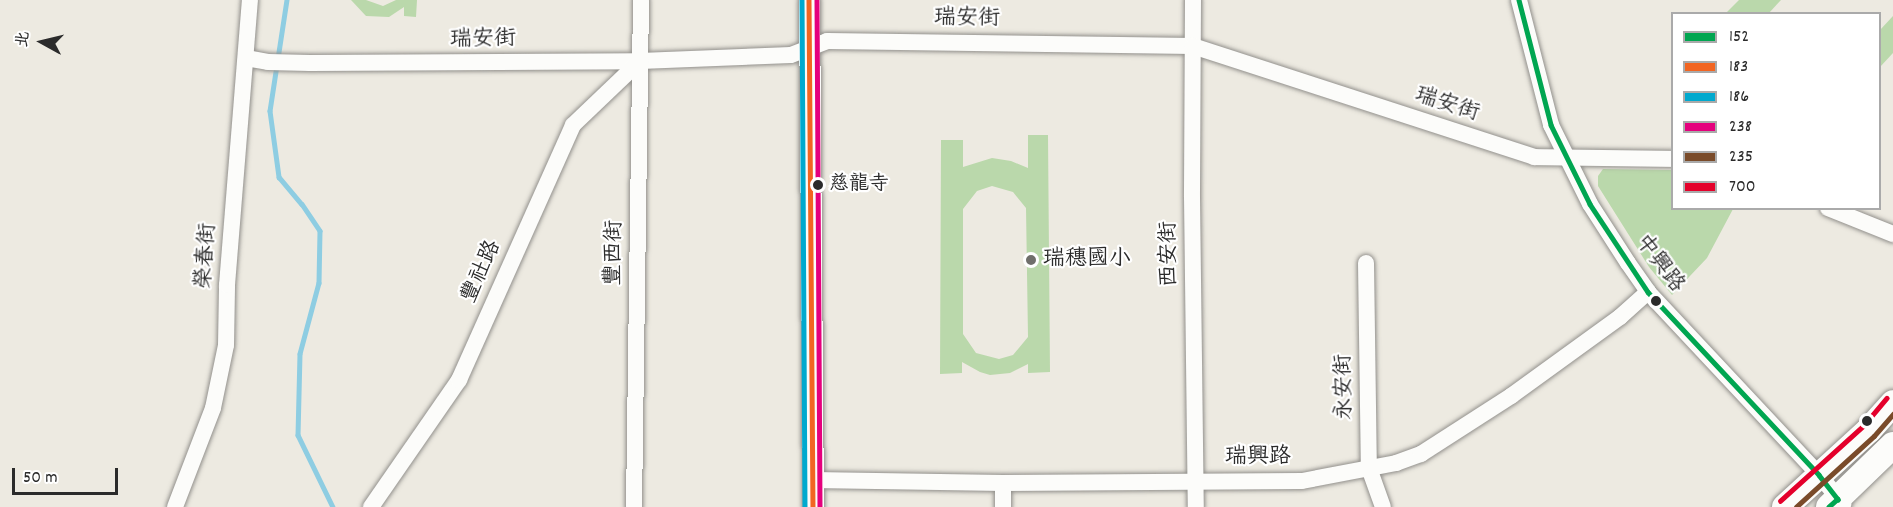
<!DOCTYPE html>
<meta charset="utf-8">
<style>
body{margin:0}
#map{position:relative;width:1893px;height:507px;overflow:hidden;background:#edeae1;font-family:Dekko,"LXGW WenKai TC",sans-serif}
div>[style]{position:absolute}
.green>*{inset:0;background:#bad8ab}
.stream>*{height:4.5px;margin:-2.25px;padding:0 2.25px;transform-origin:2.25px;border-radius:2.25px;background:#8ecde2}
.roads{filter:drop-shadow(0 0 2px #92908c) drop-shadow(0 0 2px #92908c)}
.minor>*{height:16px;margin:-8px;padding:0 8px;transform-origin:8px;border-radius:8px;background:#fcfcfa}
.tertiary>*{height:21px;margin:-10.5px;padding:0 10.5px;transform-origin:10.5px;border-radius:10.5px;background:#fcfcfa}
.primary>*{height:26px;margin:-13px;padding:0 13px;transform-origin:13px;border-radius:13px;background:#fcfcfa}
.bus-1>*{height:4.5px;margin:-2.25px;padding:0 2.25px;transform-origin:2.25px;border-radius:2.25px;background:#00a651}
.bus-2>*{height:4.5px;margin:-2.25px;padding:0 2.25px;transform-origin:2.25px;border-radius:2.25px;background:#f26522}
.bus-3>*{height:4.5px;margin:-2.25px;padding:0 2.25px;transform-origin:2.25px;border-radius:2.25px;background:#00a9ce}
.bus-4>*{height:4.5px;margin:-2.25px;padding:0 2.25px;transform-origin:2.25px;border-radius:2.25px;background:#e5007d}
.bus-5>*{height:4.5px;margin:-2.25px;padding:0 2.25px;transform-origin:2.25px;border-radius:2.25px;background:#7a4b2a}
.bus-6>*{height:4.5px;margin:-2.25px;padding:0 2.25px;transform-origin:2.25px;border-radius:2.25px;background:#e4002b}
.dots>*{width:16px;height:16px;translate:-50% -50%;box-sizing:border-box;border:3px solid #fff;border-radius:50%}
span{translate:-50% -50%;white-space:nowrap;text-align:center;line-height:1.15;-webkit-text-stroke:4.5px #fff;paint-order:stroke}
.bus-label{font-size:20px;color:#2b2b2b}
.left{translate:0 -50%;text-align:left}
.street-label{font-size:22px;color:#2b2b2b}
.poi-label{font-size:22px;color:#2b2b2b}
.legend{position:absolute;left:1671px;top:12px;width:210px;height:198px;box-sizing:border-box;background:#fff;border:2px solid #aaa;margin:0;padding:8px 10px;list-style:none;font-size:18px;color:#2b2b2b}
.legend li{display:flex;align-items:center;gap:12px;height:30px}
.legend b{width:30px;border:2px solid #aaa}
.north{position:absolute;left:12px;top:12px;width:60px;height:60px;-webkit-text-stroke:4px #fff;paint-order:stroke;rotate:278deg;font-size:16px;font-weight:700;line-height:24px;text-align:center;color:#2b2b2b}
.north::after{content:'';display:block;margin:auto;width:21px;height:27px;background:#2b2b2b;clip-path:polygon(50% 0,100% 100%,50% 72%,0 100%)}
.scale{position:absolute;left:12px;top:468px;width:106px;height:27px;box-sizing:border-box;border:3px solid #2b2b2b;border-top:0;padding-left:8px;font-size:18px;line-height:21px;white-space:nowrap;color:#2b2b2b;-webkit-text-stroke:4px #fff;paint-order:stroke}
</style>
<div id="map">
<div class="green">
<div style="clip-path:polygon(351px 0,366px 0,383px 6px,396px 0,417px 0,416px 17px,404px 16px,404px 7px,389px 17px,366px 16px)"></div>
<div style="clip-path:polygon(1739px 0,1781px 0,1769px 13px,1726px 13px)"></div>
<div style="clip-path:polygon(1893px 16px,1893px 53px,1880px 67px,1880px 30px)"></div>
<div style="clip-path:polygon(evenodd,1028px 135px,1048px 135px,1050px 372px,1028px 373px,1028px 364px,1010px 373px,990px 375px,980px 372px,962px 362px,962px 373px,940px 374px,941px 140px,963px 140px,963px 167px,992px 158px,1011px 161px,1028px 168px,1028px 135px,992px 186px,1013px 192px,1026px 208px,1028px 337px,1013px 355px,999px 359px,976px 353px,963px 334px,963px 209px,977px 191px,992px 186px)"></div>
<div style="clip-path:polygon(1603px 169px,1672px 170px,1672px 208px,1733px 209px,1707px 258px,1672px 295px,1649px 267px,1598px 186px,1598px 176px)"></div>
</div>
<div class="stream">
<div style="left:287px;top:0;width:112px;rotate:98.7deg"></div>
<div style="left:270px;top:111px;width:67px;rotate:82.2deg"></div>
<div style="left:279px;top:177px;width:35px;rotate:50deg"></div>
<div style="left:302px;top:204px;width:32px;rotate:56deg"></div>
<div style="left:320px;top:231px;width:52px;rotate:91.1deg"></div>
<div style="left:319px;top:283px;width:73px;rotate:105deg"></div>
<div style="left:300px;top:354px;width:81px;rotate:91.4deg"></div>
<div style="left:298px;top:435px;width:80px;rotate:64.1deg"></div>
</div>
<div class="roads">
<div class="minor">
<div style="left:1193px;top:0;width:197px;rotate:90.3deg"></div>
<div style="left:1192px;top:197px;width:310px;rotate:89.3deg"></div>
<div style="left:1519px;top:0;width:129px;rotate:75.6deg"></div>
<div style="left:1551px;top:125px;width:88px;rotate:63.7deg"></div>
<div style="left:1590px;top:204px;width:70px;rotate:57.2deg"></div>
<div style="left:1628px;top:263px;width:35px;rotate:55deg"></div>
<div style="left:1648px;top:292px;width:250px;rotate:46.9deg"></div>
<div style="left:1819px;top:475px;width:38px;rotate:50deg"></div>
<div style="left:246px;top:58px;width:22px;rotate:10deg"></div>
<div style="left:268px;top:62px;width:42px;rotate:1.4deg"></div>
<div style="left:310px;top:63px;width:330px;rotate:-0.3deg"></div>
<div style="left:640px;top:61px;width:151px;rotate:-2.3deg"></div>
<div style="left:791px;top:55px;width:39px;rotate:-21deg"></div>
<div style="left:827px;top:41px;width:366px;rotate:0.8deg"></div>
<div style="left:1193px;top:46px;width:359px;rotate:18deg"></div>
<div style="left:1534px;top:157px;width:138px;rotate:0.8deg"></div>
<div style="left:1828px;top:208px;width:70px;rotate:21.8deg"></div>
<div style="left:1366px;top:263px;width:205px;rotate:89.2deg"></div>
<div style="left:1369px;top:468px;width:41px;rotate:70.3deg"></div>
<div style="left:813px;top:480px;width:190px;rotate:0.9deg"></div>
<div style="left:1003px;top:483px;width:299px;rotate:-0.4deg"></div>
<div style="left:1302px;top:481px;width:96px;rotate:-10.8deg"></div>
<div style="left:1396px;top:463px;width:27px;rotate:-20deg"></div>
<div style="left:1421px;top:454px;width:107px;rotate:-32.8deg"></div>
<div style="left:1511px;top:396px;width:135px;rotate:-35.9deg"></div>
<div style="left:1620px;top:317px;width:38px;rotate:-42deg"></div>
<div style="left:175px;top:507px;width:106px;rotate:-69deg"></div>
<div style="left:213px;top:408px;width:64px;rotate:-78.3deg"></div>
<div style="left:226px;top:345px;width:60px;rotate:-89deg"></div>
<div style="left:227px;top:285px;width:286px;rotate:-85.4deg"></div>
<div style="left:371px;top:507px;width:155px;rotate:-55.3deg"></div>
<div style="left:459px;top:380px;width:279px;rotate:-65.9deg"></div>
<div style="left:573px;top:125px;width:93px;rotate:-43.7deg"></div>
<div style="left:634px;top:507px;width:507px;rotate:-89.21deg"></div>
<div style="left:1003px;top:507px;width:24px;rotate:-90deg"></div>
</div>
<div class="tertiary">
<div style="left:809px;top:0;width:507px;rotate:89.55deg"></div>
</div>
<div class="primary">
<div style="left:1785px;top:507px;width:114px;rotate:-42.5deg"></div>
<div style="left:1869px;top:430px;width:36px;rotate:-48deg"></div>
<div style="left:1829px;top:507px;width:89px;rotate:-44.1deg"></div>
</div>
</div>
<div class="bus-1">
<div style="left:1519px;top:0;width:129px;rotate:75.6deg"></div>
<div style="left:1551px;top:125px;width:88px;rotate:63.7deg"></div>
<div style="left:1590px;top:204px;width:105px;rotate:56.6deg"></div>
<div style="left:1648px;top:292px;width:250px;rotate:46.9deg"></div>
<div style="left:1819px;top:475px;width:31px;rotate:52deg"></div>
<div style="left:1838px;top:499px;width:12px;rotate:138deg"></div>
</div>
<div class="bus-2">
<div style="left:809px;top:0;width:507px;rotate:89.55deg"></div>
</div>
<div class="bus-3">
<div style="left:802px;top:0;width:507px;rotate:89.66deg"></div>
</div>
<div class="bus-4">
<div style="left:817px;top:0;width:507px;rotate:89.66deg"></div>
</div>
<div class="bus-5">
<div style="left:1796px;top:507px;width:105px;rotate:-42.3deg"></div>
<div style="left:1874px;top:436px;width:29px;rotate:-49deg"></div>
</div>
<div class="bus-6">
<div style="left:1780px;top:501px;width:113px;rotate:-42.1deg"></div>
<div style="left:1864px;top:425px;width:35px;rotate:-50deg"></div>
</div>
<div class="dots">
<div style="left:818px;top:185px;background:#2b2b2b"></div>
<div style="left:1031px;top:260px;background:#6f6e6b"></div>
<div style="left:1656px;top:301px;background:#2b2b2b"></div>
<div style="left:1867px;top:421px;background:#2b2b2b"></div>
</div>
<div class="bus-label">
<span class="left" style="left:829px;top:185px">慈龍寺</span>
</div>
<div class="street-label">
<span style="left:967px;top:19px;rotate:1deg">瑞安街</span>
<span style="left:483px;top:40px;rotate:-1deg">瑞安街</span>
<span style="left:1447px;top:105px;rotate:18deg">瑞安街</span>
<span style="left:615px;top:253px;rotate:-89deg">豐西街</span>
<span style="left:1170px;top:254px;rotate:-91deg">西安街</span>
<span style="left:207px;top:256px;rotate:-86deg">榮春街</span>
<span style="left:1659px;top:264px;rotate:53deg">中興路</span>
<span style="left:482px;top:272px;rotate:-66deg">豐社路</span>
<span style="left:1345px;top:387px;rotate:-91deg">永安街</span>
<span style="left:1258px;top:458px">瑞興路</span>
</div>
<div class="poi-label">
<span class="left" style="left:1043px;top:260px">瑞穗國小</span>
</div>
<ul class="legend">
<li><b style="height:8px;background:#00a651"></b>152</li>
<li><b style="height:8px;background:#f26522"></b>183</li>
<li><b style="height:8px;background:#00a9ce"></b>186</li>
<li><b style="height:8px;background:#e5007d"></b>238</li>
<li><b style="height:8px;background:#7a4b2a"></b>235</li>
<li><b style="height:8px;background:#e4002b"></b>700</li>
</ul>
<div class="north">北</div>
<div class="scale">50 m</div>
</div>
